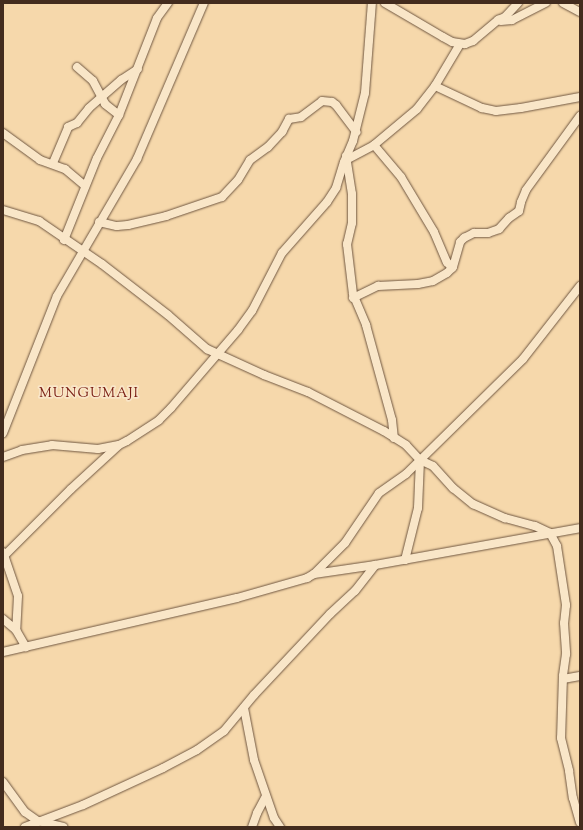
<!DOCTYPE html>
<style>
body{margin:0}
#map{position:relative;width:583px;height:830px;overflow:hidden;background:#f6d8ab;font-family:"Sorts Mill Goudy",serif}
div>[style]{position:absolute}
.roads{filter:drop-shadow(0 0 1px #705741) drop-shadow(0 0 1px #705741)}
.minor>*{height:8px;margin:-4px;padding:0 4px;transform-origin:4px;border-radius:4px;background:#f9e6c8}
span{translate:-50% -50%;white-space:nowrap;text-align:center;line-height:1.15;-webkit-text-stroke:3.5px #f9e6c8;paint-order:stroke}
.quarter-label{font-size:14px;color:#7a1f14;letter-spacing:1px}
.frame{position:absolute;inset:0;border:4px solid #432c1e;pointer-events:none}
</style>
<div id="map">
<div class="roads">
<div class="minor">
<div style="left:385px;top:3px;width:67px;rotate:30.4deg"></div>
<div style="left:443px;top:37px;width:10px;rotate:29deg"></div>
<div style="left:452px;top:42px;width:13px;rotate:9deg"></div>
<div style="left:465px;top:44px;width:9px;rotate:-21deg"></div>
<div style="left:473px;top:41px;width:33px;rotate:-40deg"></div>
<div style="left:498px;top:20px;width:8px;rotate:-23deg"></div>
<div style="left:505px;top:17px;width:19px;rotate:-47deg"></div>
<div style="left:563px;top:3px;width:19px;rotate:28deg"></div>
<div style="left:501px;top:21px;width:11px;rotate:-5deg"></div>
<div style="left:512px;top:20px;width:38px;rotate:-27deg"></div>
<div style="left:77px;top:67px;width:21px;rotate:41deg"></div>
<div style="left:93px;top:81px;width:26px;rotate:62deg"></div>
<div style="left:105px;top:104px;width:18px;rotate:38deg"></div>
<div style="left:435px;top:86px;width:52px;rotate:25.1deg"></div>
<div style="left:482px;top:108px;width:14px;rotate:12deg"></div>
<div style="left:496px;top:111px;width:25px;rotate:-7deg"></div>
<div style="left:521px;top:108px;width:60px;rotate:-10.6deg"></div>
<div style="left:3px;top:133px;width:46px;rotate:36.1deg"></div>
<div style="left:40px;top:160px;width:27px;rotate:20deg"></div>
<div style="left:65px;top:169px;width:26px;rotate:40deg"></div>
<div style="left:374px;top:145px;width:42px;rotate:49.8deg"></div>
<div style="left:401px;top:177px;width:64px;rotate:59deg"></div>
<div style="left:434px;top:232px;width:33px;rotate:67deg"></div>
<div style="left:447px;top:262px;width:8px;rotate:50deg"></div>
<div style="left:346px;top:156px;width:38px;rotate:81deg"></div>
<div style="left:352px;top:194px;width:29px;rotate:90deg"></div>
<div style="left:352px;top:223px;width:22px;rotate:103deg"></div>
<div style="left:347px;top:244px;width:50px;rotate:83.2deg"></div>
<div style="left:353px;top:294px;width:34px;rotate:67deg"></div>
<div style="left:366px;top:325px;width:98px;rotate:74.7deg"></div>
<div style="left:392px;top:420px;width:18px;rotate:84deg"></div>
<div style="left:348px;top:159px;width:30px;rotate:-28deg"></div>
<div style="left:374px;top:145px;width:56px;rotate:-39.9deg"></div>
<div style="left:417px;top:109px;width:29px;rotate:-52deg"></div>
<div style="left:435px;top:86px;width:49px;rotate:-59.2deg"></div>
<div style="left:53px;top:163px;width:39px;rotate:-67deg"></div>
<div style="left:68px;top:127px;width:10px;rotate:-24deg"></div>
<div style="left:77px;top:123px;width:19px;rotate:-51deg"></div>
<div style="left:89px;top:108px;width:43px;rotate:-41.2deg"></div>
<div style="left:121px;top:80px;width:20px;rotate:-33deg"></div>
<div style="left:3px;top:210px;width:38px;rotate:17deg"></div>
<div style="left:39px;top:221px;width:76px;rotate:34.3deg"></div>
<div style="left:102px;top:264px;width:83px;rotate:37.7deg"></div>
<div style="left:168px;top:315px;width:52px;rotate:41.1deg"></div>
<div style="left:207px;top:349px;width:63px;rotate:24.5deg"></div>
<div style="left:264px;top:375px;width:47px;rotate:21.1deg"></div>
<div style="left:308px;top:392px;width:85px;rotate:27.2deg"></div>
<div style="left:384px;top:431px;width:26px;rotate:32deg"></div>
<div style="left:406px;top:445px;width:21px;rotate:47deg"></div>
<div style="left:420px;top:460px;width:14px;rotate:25deg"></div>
<div style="left:433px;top:466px;width:30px;rotate:48deg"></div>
<div style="left:453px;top:488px;width:26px;rotate:39deg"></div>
<div style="left:473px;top:504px;width:35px;rotate:24deg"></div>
<div style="left:505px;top:518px;width:31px;rotate:15deg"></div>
<div style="left:535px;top:526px;width:17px;rotate:25deg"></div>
<div style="left:550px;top:533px;width:15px;rotate:62deg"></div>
<div style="left:557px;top:546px;width:60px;rotate:81.3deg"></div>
<div style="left:566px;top:605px;width:18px;rotate:96deg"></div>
<div style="left:564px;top:623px;width:31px;rotate:86deg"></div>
<div style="left:566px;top:654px;width:22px;rotate:98deg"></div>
<div style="left:563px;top:676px;width:62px;rotate:91.8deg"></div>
<div style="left:561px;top:738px;width:34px;rotate:76deg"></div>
<div style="left:569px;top:771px;width:27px;rotate:82deg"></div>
<div style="left:573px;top:798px;width:25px;rotate:74deg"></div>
<div style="left:99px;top:222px;width:18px;rotate:13deg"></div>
<div style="left:117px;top:226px;width:11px;rotate:-5deg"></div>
<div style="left:128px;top:225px;width:39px;rotate:-13deg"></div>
<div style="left:166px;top:216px;width:59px;rotate:-18.7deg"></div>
<div style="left:222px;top:197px;width:23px;rotate:-47deg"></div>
<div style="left:238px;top:180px;width:23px;rotate:-59deg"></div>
<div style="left:250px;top:160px;width:22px;rotate:-36deg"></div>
<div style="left:268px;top:147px;width:21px;rotate:-47deg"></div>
<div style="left:282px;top:132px;width:15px;rotate:-62deg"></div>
<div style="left:289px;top:119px;width:12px;rotate:-9deg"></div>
<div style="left:301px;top:117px;width:26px;rotate:-37deg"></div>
<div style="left:322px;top:101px;width:10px;rotate:6deg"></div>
<div style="left:332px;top:102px;width:5px;rotate:37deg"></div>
<div style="left:336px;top:105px;width:34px;rotate:53deg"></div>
<div style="left:64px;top:240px;width:88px;rotate:-68.1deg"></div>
<div style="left:97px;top:158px;width:48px;rotate:-62.9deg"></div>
<div style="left:119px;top:115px;width:104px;rotate:-68.6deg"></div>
<div style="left:157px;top:18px;width:19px;rotate:-54deg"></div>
<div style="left:353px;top:298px;width:28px;rotate:-26deg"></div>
<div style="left:378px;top:286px;width:40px;rotate:-2.9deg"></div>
<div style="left:418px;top:284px;width:15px;rotate:-11deg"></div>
<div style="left:433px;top:281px;width:16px;rotate:-30deg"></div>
<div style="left:447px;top:273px;width:8px;rotate:-45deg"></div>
<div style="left:453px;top:267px;width:26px;rotate:-74deg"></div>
<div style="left:460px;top:242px;width:6px;rotate:-45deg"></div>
<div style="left:464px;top:238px;width:11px;rotate:-27deg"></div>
<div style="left:474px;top:233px;width:14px"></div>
<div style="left:488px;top:233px;width:12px;rotate:-20deg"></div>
<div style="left:499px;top:229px;width:15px;rotate:-48deg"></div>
<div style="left:509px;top:218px;width:12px;rotate:-35deg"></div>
<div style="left:519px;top:211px;width:9px;rotate:-77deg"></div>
<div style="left:521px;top:202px;width:13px;rotate:-67deg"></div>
<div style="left:526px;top:190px;width:92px;rotate:-53.9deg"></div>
<div style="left:3px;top:433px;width:147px;rotate:-68.5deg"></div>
<div style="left:57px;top:296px;width:159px;rotate:-59.7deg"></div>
<div style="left:137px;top:159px;width:170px;rotate:-66.8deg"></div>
<div style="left:3px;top:457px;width:20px;rotate:-20deg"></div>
<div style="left:22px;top:450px;width:30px;rotate:-9deg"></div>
<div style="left:52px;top:445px;width:46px;rotate:5deg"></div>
<div style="left:98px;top:449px;width:21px;rotate:-11deg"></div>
<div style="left:119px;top:445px;width:9px;rotate:-27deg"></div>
<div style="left:127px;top:441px;width:38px;rotate:-33deg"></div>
<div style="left:159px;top:420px;width:17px;rotate:-45deg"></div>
<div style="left:171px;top:408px;width:103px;rotate:-49.3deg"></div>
<div style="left:238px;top:330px;width:24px;rotate:-54deg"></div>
<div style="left:252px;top:311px;width:65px;rotate:-62.7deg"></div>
<div style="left:282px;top:253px;width:68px;rotate:-48.6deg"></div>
<div style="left:327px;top:202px;width:17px;rotate:-57deg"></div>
<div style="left:336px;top:188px;width:27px;rotate:-73deg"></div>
<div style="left:344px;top:162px;width:23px;rotate:-67deg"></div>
<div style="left:353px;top:141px;width:49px;rotate:-76deg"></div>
<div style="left:365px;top:93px;width:90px;rotate:-85.6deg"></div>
<div style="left:3px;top:552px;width:46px;rotate:71.2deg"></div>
<div style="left:18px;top:596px;width:34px;rotate:93deg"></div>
<div style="left:3px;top:557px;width:96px;rotate:-45deg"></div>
<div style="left:71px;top:489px;width:64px;rotate:-42.5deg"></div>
<div style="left:405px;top:560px;width:54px;rotate:-76deg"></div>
<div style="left:418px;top:508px;width:48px;rotate:-87.6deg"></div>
<div style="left:314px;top:574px;width:44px;rotate:-45deg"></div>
<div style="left:345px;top:543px;width:60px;rotate:-55.8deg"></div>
<div style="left:379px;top:493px;width:33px;rotate:-35deg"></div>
<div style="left:406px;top:474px;width:164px;rotate:-44.5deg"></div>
<div style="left:523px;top:359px;width:93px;rotate:-52deg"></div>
<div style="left:3px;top:619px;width:17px;rotate:40deg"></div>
<div style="left:16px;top:630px;width:20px;rotate:60deg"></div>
<div style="left:3px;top:652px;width:240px;rotate:-13deg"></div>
<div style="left:237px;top:598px;width:73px;rotate:-15.9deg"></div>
<div style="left:307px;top:578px;width:8px;rotate:-30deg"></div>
<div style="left:314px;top:574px;width:62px;rotate:-8.4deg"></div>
<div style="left:375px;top:565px;width:208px;rotate:-10.2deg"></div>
<div style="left:563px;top:679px;width:17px;rotate:-10deg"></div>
<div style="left:244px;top:708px;width:53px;rotate:79.1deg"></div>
<div style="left:254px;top:760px;width:61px;rotate:71deg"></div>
<div style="left:274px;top:818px;width:11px;rotate:56deg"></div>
<div style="left:3px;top:782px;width:37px;rotate:54deg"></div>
<div style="left:25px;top:812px;width:16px;rotate:35deg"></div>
<div style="left:38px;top:821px;width:26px;rotate:13deg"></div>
<div style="left:25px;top:827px;width:62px;rotate:-20.8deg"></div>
<div style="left:83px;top:805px;width:88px;rotate:-24.8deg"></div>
<div style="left:163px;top:768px;width:38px;rotate:-28deg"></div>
<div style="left:197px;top:750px;width:33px;rotate:-35deg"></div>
<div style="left:224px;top:731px;width:47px;rotate:-50.2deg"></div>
<div style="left:254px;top:695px;width:111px;rotate:-46.8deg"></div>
<div style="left:330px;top:614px;width:34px;rotate:-43deg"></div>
<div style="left:355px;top:591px;width:33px;rotate:-52deg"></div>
<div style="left:252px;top:827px;width:15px;rotate:-70deg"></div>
<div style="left:257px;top:813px;width:19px;rotate:-62deg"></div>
</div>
</div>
<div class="quarter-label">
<span style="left:89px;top:394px">MUNGUMAJI</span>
</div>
<div class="frame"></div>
</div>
